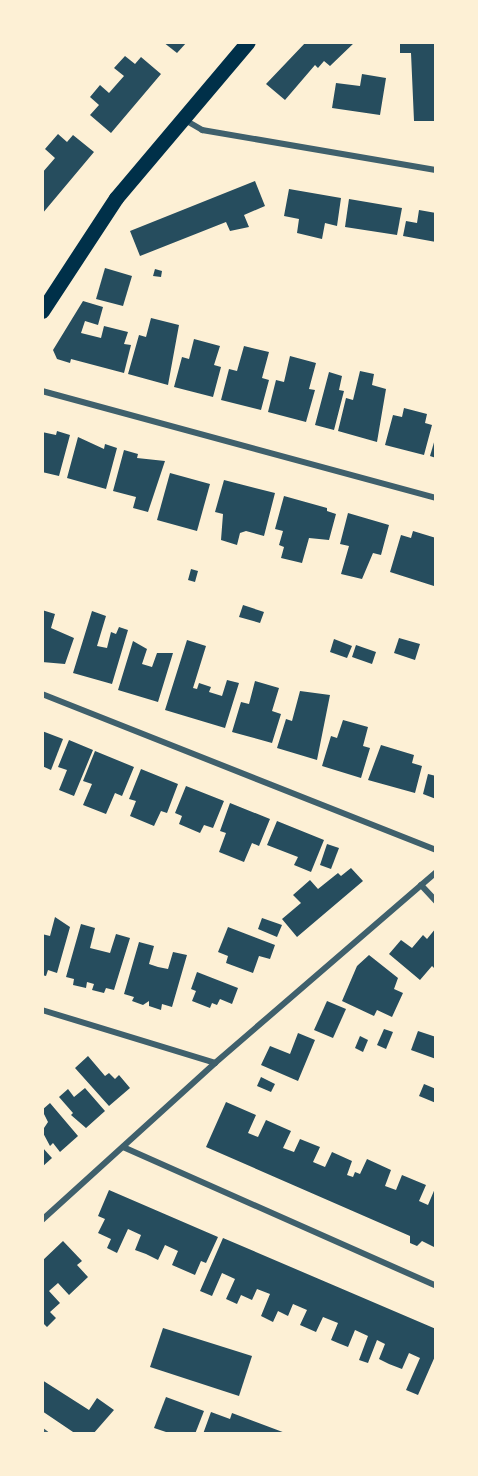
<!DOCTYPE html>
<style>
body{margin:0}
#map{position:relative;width:478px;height:1476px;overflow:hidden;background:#fdf0d5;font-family:"Fira Sans",sans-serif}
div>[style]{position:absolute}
.building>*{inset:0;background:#264d5e}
.path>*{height:4px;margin:-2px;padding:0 2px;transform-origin:2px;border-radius:2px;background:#003049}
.minor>*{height:6px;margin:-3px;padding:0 3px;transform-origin:3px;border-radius:3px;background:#3f606c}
.primary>*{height:15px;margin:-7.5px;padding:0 7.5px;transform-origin:7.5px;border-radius:7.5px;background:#003049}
span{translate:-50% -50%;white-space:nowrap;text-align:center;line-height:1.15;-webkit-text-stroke:6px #fdf0d5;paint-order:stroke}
.frame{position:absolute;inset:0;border:44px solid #fdf0d5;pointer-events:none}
</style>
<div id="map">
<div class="building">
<div style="clip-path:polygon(163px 42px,187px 42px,177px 53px)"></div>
<div style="clip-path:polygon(306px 42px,355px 42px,330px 66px,324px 61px,318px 68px,315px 65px,285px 100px,266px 84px)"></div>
<div style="clip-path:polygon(400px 42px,436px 42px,436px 121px,414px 121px,411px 53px,400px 53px)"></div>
<div style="clip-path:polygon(125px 56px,135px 64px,141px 57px,161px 74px,111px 133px,90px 115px,99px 105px,90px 97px,100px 85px,109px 93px,116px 85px,124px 76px,114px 68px)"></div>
<div style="clip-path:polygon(362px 74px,386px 78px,380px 115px,332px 108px,336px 83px,360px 86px)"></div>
<div style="clip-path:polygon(58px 134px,67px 142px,73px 135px,94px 152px,42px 214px,42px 173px,55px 158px,45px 149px)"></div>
<div style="clip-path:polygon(255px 181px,265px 206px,244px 215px,249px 227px,230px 231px,226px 222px,140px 256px,130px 231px)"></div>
<div style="clip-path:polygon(289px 189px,341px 198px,337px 226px,325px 223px,322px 239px,297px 233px,299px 219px,284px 216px)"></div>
<div style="clip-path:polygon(349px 199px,402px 208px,397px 235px,345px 227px)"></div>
<div style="clip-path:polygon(419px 210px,436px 213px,436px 242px,403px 236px,406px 221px,417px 223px)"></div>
<div style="clip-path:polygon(105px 268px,132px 276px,123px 306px,96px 299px)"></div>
<div style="clip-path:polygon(155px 269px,162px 271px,161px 277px,153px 276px)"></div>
<div style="clip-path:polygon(83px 301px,103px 307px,98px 325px,85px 321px,81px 333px,101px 338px,104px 326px,128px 332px,124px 344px,131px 345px,124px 373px,71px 359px,70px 363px,57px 359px,53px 350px)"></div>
<div style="clip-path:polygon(151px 318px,179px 325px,168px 385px,128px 374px,139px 335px,146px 337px)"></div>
<div style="clip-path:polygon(194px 339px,220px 346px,214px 365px,221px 367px,213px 397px,174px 387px,182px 357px,189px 359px)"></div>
<div style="clip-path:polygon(244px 346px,269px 352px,262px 378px,269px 380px,261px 410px,221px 400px,229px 369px,237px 371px)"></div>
<div style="clip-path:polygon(290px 356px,316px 363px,309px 389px,315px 390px,306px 422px,268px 412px,276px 380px,284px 382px)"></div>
<div style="clip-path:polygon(360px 371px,374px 374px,372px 385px,386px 389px,377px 442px,338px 431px,346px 398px,353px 400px)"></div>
<div style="clip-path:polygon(329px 372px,342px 376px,339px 390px,344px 391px,334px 430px,315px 425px)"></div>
<div style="clip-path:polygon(404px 408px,427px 414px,425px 423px,432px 425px,424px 455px,385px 445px,393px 415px,402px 417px)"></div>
<div style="clip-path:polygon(57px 431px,70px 435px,59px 476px,42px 472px,42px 432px,56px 435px)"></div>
<div style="clip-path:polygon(78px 437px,104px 449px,105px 444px,117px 448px,106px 489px,67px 478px)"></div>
<div style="clip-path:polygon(435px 439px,436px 439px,436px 458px,430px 456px)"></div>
<div style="clip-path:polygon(124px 450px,138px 454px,137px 458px,165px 461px,148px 512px,133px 508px,136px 497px,113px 491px)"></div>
<div style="clip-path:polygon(170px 473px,210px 484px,197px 531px,157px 520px)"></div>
<div style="clip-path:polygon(224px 480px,275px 493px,264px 536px,246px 531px,240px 533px,237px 545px,221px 540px,223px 514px,215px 512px)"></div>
<div style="clip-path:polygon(284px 496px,327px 508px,327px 511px,336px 514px,329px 540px,309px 538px,302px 563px,281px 558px,284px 547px,279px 545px,283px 531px,275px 529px)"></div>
<div style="clip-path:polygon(348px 513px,389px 525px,381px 555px,373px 553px,362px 579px,341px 574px,349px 546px,340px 544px)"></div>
<div style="clip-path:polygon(413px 531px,436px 538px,434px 586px,390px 572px,401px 535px,411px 538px)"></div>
<div style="clip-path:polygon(191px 569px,198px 571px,195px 582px,188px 580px)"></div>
<div style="clip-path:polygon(243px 605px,264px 612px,260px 623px,239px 617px)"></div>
<div style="clip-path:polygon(42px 610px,55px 614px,51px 628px,74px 638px,65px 664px,42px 662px)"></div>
<div style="clip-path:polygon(92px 611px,106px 616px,97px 646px,107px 648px,111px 632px,116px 634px,119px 627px,128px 630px,112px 684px,73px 673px)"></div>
<div style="clip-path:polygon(399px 638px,420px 644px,415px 660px,394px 653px)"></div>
<div style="clip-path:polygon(334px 639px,352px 646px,347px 658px,330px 652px)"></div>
<div style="clip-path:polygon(187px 640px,206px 646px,193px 688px,197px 689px,199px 683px,211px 687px,209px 692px,222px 696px,227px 680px,239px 683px,225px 728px,165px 710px)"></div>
<div style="clip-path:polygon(133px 641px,147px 649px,142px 664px,152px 667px,157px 653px,173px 653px,158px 702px,118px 690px)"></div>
<div style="clip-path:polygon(356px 645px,376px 652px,372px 664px,352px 657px)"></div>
<div style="clip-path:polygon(255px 681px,279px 688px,272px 711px,281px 714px,272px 743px,232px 732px,241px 702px,249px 704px)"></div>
<div style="clip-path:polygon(300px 691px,330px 695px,317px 760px,277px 748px,286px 719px,292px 721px)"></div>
<div style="clip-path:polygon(343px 720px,368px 727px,363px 746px,370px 748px,361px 778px,322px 766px,331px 736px,337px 738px)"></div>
<div style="clip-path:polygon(42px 731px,63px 739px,51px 770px,42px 766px)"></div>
<div style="clip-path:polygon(69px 740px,93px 750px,74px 796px,59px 790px,67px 770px,58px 767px)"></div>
<div style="clip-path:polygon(381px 745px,414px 755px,412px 763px,422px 766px,415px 793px,368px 780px)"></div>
<div style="clip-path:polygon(95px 751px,134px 767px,122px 796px,115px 793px,106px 814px,83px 805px,92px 784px,83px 781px)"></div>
<div style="clip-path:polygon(141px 769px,178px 784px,167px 813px,161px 811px,154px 826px,130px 816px,136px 801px,129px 799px)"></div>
<div style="clip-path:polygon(428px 774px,436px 776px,436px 799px,423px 794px)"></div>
<div style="clip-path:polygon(186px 786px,224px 801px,213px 828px,204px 825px,200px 833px,179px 824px,182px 816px,175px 813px)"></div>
<div style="clip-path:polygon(230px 803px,270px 819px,259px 846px,252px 843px,244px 862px,219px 852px,226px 833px,220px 831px)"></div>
<div style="clip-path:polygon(277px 821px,324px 840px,311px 872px,294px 865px,298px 857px,267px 845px)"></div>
<div style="clip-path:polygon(327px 844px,339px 848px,331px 869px,320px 865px)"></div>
<div style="clip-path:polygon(351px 868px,363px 881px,297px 937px,282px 919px,301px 903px,293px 895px,310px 880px,318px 889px,338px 873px,341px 876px)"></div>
<div style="clip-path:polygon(55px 917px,70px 927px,57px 973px,48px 970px,46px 976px,42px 975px,42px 934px,50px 936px)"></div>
<div style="clip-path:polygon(262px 918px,282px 925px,277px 937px,258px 929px)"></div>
<div style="clip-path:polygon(81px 924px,95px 928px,90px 948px,110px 953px,116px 934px,130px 938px,114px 990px,106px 988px,104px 993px,92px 990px,94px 984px,87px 982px,86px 988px,73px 985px,74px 979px,66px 977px)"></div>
<div style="clip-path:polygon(228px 927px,275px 945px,270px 959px,259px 956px,253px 973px,226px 963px,228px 956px,218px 952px)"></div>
<div style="clip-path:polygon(436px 928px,436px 970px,432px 966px,420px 980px,389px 954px,401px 940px,412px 948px,423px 935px,427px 939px)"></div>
<div style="clip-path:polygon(139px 942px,154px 946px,149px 964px,158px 967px,168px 969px,173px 952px,187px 955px,172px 1007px,162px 1004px,161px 1010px,149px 1006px,149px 1001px,143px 1005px,132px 1001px,134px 997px,124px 994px)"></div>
<div style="clip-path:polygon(369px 955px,398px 978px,394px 989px,403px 993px,392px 1017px,377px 1010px,374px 1016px,342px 1001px,357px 966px)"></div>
<div style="clip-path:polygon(197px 972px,238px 988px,232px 1004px,220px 999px,217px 1005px,212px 1003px,210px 1008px,192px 1001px,196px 991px,191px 989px)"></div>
<div style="clip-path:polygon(327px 1001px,346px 1009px,333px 1038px,314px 1030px)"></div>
<div style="clip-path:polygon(384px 1029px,393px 1032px,386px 1049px,377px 1045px)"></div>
<div style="clip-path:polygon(418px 1031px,436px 1037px,436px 1059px,411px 1050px)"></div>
<div style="clip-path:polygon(298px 1033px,315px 1040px,298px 1081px,261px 1065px,270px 1046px,290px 1054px)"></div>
<div style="clip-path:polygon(360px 1036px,368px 1040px,363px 1052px,355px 1048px)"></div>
<div style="clip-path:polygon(88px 1056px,105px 1076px,109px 1073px,115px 1079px,119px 1075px,130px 1088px,109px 1106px,75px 1068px)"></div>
<div style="clip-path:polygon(261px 1077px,275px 1084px,271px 1092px,257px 1086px)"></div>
<div style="clip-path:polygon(424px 1084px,436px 1089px,436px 1103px,419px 1096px)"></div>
<div style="clip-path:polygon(85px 1088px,105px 1111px,86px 1128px,71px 1115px,73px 1113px,59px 1097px,68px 1089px,74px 1097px)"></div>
<div style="clip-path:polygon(226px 1102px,256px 1115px,248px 1133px,258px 1137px,266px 1120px,291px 1131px,283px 1148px,294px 1152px,300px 1139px,320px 1147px,313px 1162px,325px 1167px,332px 1152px,352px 1161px,347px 1175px,353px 1177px,355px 1172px,360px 1174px,367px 1159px,391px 1170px,385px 1186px,396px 1190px,402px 1175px,426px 1185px,419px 1201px,428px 1205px,436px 1186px,436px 1248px,422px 1241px,417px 1246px,410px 1243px,410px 1236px,206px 1147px)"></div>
<div style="clip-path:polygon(50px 1103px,78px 1136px,60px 1152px,53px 1143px,50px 1146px,42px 1131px,48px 1122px,42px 1110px)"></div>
<div style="clip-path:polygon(42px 1147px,52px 1158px,42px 1167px)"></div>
<div style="clip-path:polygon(109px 1190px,218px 1237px,206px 1263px,201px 1261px,195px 1275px,172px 1265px,178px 1251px,165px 1245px,158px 1260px,146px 1254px,135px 1250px,141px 1235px,128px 1229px,117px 1253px,107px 1248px,111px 1239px,98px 1233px,105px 1219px,98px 1216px)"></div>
<div style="clip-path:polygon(223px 1238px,436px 1329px,436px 1354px,418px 1395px,406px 1390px,420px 1358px,409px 1353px,402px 1369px,389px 1364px,379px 1359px,385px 1344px,377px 1340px,368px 1363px,359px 1360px,368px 1336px,355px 1330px,348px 1347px,338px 1343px,331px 1340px,338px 1323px,323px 1317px,316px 1332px,300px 1325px,307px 1310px,293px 1304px,288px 1316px,278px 1311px,273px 1322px,261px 1316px,270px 1294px,257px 1289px,252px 1300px,241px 1295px,237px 1304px,226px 1299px,235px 1279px,222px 1273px,212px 1296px,200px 1291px)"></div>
<div style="clip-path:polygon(63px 1241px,82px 1261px,77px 1265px,88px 1277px,69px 1295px,58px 1283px,49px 1291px,60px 1303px,50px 1312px,56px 1318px,47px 1327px,42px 1322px,42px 1261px)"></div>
<div style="clip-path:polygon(163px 1328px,252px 1356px,239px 1396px,150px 1367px)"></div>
<div style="clip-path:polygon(42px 1380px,89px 1410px,97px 1398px,114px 1410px,93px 1434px,76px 1434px,42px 1411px)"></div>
<div style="clip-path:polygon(166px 1397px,204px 1411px,195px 1434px,172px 1434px,154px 1428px)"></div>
<div style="clip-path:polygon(211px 1412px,230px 1419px,232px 1413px,288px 1434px,203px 1434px)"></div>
</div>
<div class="path">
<div style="left:435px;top:1434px;width:1px;rotate:-45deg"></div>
</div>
<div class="minor">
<div style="left:185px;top:120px;width:20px;rotate:30deg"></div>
<div style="left:202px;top:130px;width:237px;rotate:9.7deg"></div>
<div style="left:42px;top:391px;width:408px;rotate:15.2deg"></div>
<div style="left:42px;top:694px;width:424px;rotate:21.6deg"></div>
<div style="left:421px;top:885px;width:22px;rotate:47deg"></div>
<div style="left:42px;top:1010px;width:181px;rotate:17deg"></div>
<div style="left:123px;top:1147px;width:342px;rotate:23.9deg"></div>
<div style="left:42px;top:1220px;width:234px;rotate:-42.2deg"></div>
<div style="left:215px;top:1063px;width:292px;rotate:-40.8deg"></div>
<div style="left:42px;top:1431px;width:5px;rotate:37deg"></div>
</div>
<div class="primary">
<div style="left:42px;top:311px;width:135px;rotate:-56.8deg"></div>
<div style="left:116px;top:198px;width:204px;rotate:-49.8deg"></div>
</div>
<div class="frame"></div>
</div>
